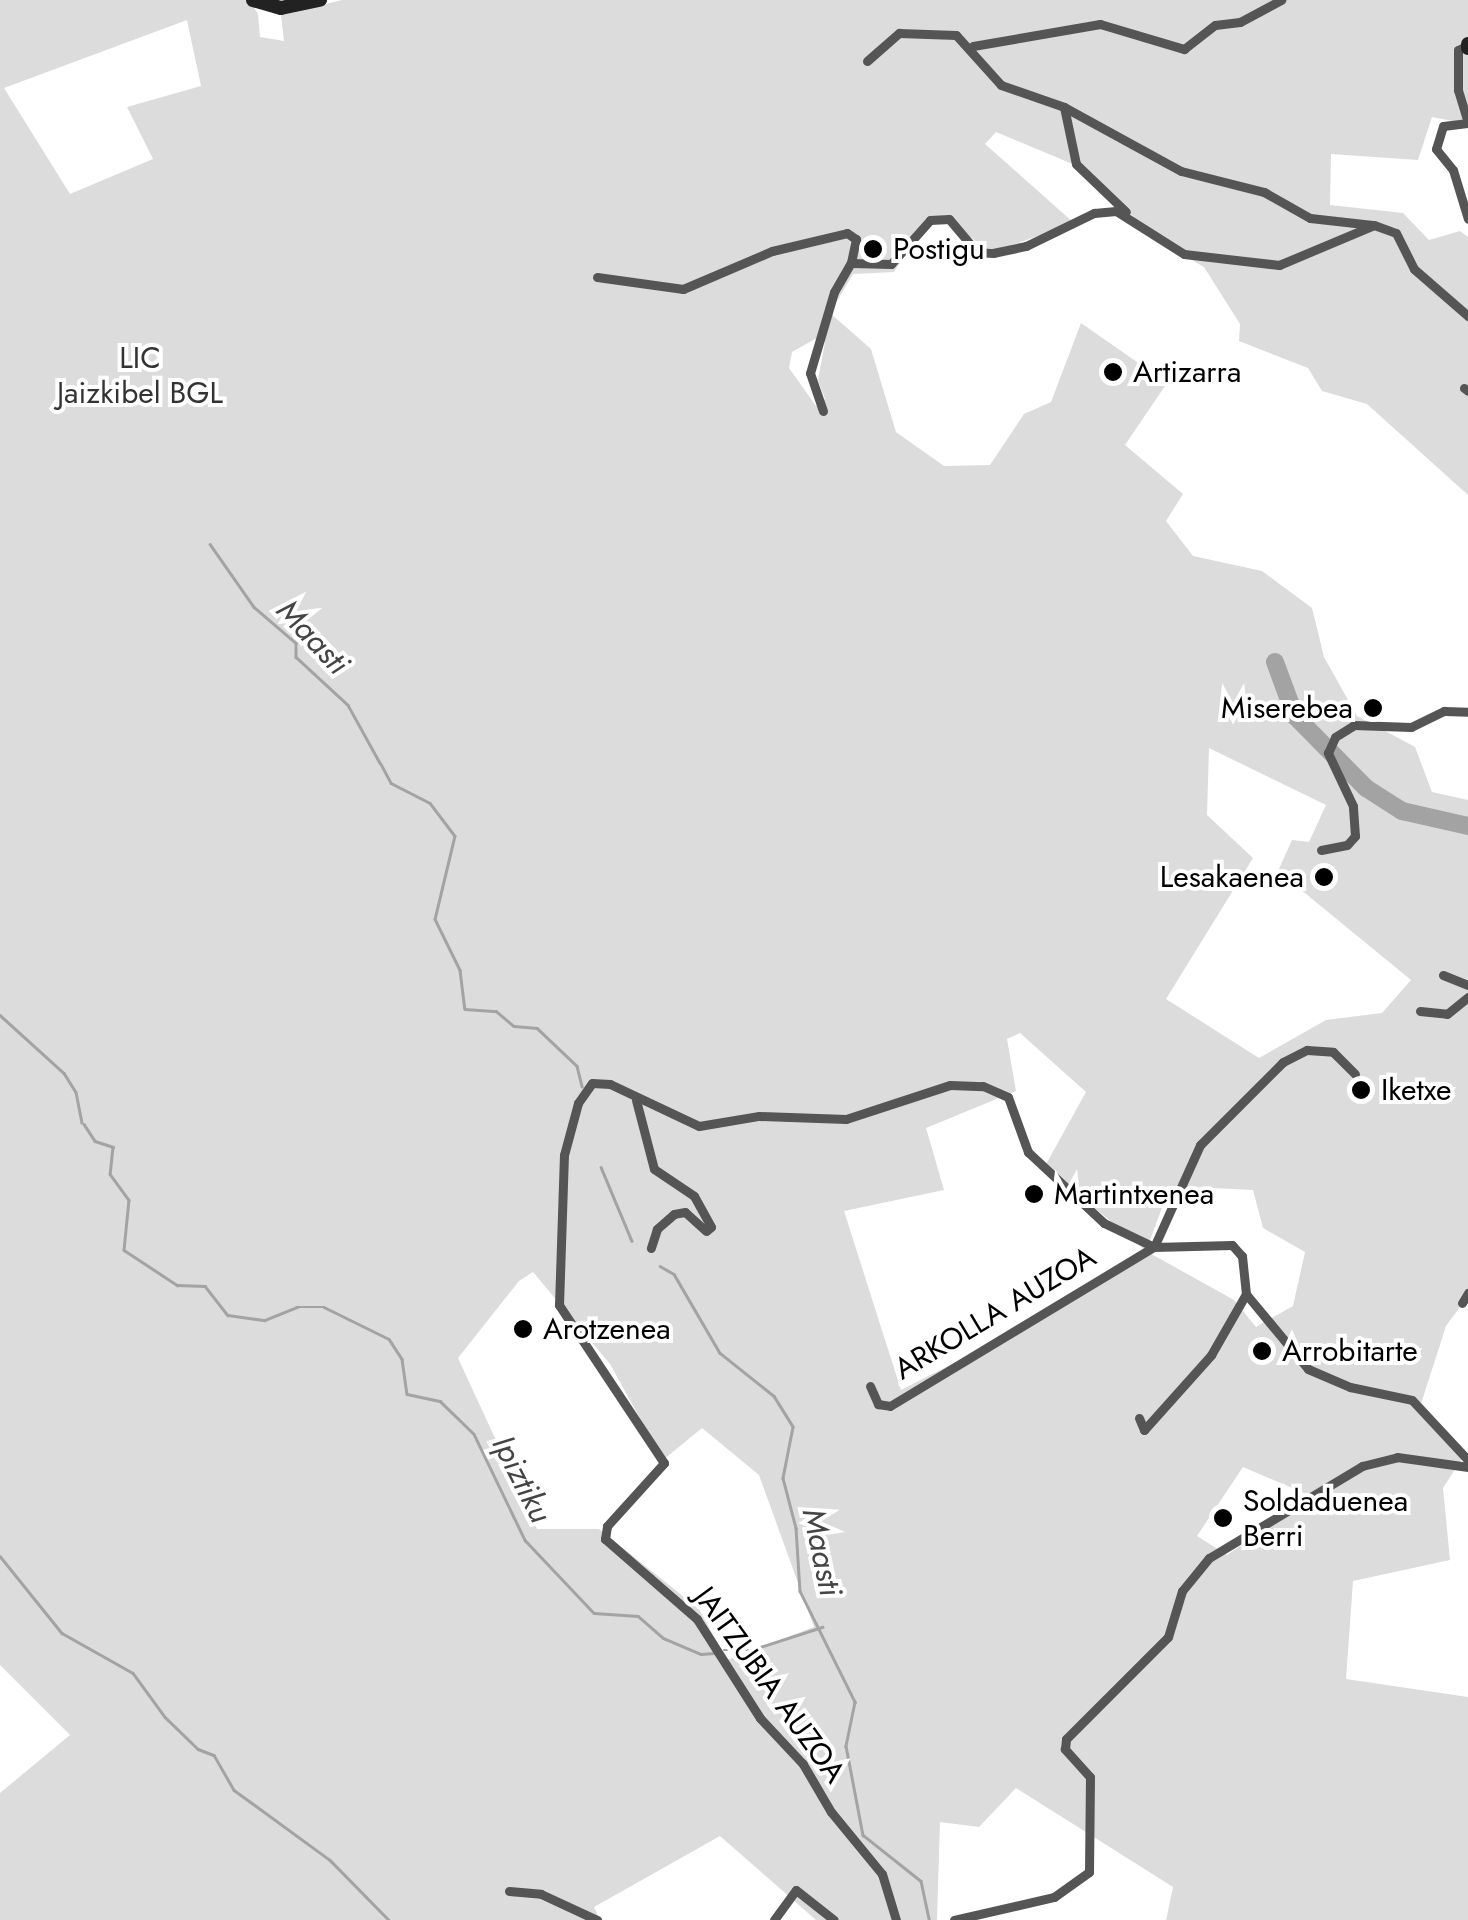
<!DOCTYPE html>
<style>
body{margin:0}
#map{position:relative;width:1468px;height:1920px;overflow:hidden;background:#fff;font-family:Jost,sans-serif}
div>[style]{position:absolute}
.green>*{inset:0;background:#dcdcdc}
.stream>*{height:2.5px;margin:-1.25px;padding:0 1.25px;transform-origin:1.25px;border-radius:1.25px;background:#a3a3a3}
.river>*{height:18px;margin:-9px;padding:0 9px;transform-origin:9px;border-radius:9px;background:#a3a3a3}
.street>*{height:9px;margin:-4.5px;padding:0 4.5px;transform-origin:4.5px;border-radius:4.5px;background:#555}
.secondary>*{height:14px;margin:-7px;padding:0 7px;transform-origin:7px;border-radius:7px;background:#222}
.dots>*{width:28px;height:28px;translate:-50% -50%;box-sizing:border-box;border:5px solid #fff;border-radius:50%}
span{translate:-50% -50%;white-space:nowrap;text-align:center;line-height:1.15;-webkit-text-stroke:8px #fff;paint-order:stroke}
.poi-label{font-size:30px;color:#000}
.left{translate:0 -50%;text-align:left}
.right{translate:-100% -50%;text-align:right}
.park-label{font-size:30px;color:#333}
.street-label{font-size:30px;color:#000}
.water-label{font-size:32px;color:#444;font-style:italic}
</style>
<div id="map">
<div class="green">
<div style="clip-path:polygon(evenodd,0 0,249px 0,258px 14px,260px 37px,284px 41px,281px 15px,342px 0,1468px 0,1468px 124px,1432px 117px,1418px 160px,1331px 154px,1330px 205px,1403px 213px,1429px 240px,1460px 231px,1468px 237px,1468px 495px,1367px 404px,1322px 391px,1308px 368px,1239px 341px,1240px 324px,1204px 267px,1159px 241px,1082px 168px,996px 132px,985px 144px,1074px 223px,990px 253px,945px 216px,920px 232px,894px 272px,853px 274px,830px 313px,871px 349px,896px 432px,944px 466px,990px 465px,1024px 414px,1051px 402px,1081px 323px,1167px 383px,1125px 445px,1183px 494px,1166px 521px,1193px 556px,1262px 571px,1312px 608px,1324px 657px,1357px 716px,1415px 747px,1432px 792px,1468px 800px,1468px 1296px,1446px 1326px,1420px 1407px,1463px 1457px,1443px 1488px,1450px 1560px,1353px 1581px,1346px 1679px,1468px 1697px,1468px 1920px,1166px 1920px,1173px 1887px,1016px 1788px,979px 1827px,940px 1822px,937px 1920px,816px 1920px,720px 1836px,594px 1907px,600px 1920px,0 1920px,0 1793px,70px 1735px,0 1665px,0 0,187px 20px,201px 86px,127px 107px,153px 159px,70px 194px,4px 88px,187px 20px,0 0,815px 339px,825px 342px,818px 380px,825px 399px,816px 406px,789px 368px,792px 352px,815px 339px,0 0,1209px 748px,1326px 805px,1309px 842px,1292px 840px,1278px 871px,1411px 980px,1382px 1013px,1326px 1020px,1259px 1058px,1166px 999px,1253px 858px,1207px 815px,1209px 748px,0 0,1020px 1033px,1086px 1092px,1045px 1166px,1146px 1251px,999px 1340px,901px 1390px,844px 1211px,944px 1190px,926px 1128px,1016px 1091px,1007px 1039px,1020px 1033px,0 0,1170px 1186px,1253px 1190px,1263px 1228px,1305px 1252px,1293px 1306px,1256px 1327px,1234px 1300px,1146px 1251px,1170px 1186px,0 0,533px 1272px,610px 1364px,663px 1460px,702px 1428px,759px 1475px,814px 1627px,727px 1660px,699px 1609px,599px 1529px,537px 1529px,458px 1358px,519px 1281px,533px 1272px,0 0,1243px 1467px,1313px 1497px,1227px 1555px,1197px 1536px,1243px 1467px)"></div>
</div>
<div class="stream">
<div style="left:210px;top:544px;width:77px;rotate:55.1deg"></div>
<div style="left:254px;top:607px;width:55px;rotate:40.6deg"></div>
<div style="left:296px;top:643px;width:14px;rotate:90deg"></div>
<div style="left:296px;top:657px;width:71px;rotate:42.7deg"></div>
<div style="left:348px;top:705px;width:66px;rotate:61.1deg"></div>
<div style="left:381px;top:764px;width:21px;rotate:62deg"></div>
<div style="left:391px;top:783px;width:44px;rotate:27.1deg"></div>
<div style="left:430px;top:803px;width:41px;rotate:52.9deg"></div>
<div style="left:455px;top:836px;width:85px;rotate:103.5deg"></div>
<div style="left:435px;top:919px;width:57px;rotate:63.9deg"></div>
<div style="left:460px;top:970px;width:39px;rotate:83deg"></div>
<div style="left:465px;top:1009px;width:31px;rotate:4deg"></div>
<div style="left:496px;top:1011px;width:23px;rotate:40deg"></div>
<div style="left:514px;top:1026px;width:23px;rotate:5deg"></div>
<div style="left:537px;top:1028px;width:55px;rotate:43.5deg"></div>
<div style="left:577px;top:1066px;width:21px;rotate:76deg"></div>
<div style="left:0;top:1015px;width:86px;rotate:42.2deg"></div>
<div style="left:64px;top:1073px;width:22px;rotate:58deg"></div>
<div style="left:76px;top:1092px;width:31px;rotate:79deg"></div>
<div style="left:84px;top:1124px;width:20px;rotate:57deg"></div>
<div style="left:95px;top:1141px;width:19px;rotate:18deg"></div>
<div style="left:113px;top:1147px;width:27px;rotate:96deg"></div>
<div style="left:110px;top:1174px;width:32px;rotate:54deg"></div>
<div style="left:129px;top:1200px;width:50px;rotate:95.7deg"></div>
<div style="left:124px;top:1250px;width:64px;rotate:33.4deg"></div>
<div style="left:177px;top:1285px;width:28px;rotate:2deg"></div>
<div style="left:205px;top:1286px;width:37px;rotate:52deg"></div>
<div style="left:228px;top:1315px;width:37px;rotate:8deg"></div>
<div style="left:265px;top:1320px;width:35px;rotate:-22deg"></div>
<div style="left:297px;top:1307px;width:27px"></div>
<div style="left:324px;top:1307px;width:72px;rotate:26.2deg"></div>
<div style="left:389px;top:1339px;width:24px;rotate:57deg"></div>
<div style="left:402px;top:1359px;width:35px;rotate:82deg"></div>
<div style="left:407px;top:1394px;width:34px;rotate:12deg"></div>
<div style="left:440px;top:1401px;width:47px;rotate:44.1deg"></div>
<div style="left:474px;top:1434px;width:118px;rotate:64.3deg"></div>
<div style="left:525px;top:1540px;width:100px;rotate:46.6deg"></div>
<div style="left:594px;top:1613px;width:44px;rotate:3.9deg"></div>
<div style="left:638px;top:1616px;width:33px;rotate:41deg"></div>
<div style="left:663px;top:1638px;width:41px;rotate:22.8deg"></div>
<div style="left:701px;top:1654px;width:13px;rotate:-4deg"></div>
<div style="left:601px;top:1167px;width:80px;rotate:67.3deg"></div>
<div style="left:660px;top:1266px;width:16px;rotate:30deg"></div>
<div style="left:674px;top:1274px;width:91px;rotate:59.8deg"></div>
<div style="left:720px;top:1353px;width:69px;rotate:38.5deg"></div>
<div style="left:774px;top:1396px;width:36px;rotate:58deg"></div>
<div style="left:793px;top:1427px;width:52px;rotate:101.1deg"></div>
<div style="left:783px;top:1478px;width:52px;rotate:75.4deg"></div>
<div style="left:796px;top:1528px;width:63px;rotate:86.4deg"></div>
<div style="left:800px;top:1591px;width:124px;rotate:63.6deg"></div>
<div style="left:855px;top:1702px;width:45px;rotate:101.6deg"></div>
<div style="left:846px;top:1746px;width:91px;rotate:79.2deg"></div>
<div style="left:863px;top:1835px;width:74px;rotate:38.4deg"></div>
<div style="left:921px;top:1881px;width:40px;rotate:78deg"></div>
<div style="left:0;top:1556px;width:99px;rotate:51.2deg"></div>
<div style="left:62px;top:1633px;width:81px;rotate:29.4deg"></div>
<div style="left:133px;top:1673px;width:54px;rotate:54deg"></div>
<div style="left:165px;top:1717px;width:46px;rotate:44.1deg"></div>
<div style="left:198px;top:1749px;width:17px;rotate:21deg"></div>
<div style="left:214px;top:1755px;width:40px;rotate:60.3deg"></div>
<div style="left:234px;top:1790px;width:119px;rotate:36.1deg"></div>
<div style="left:330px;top:1860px;width:84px;rotate:45.5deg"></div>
<div style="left:724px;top:1650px;width:27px"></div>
<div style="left:751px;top:1650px;width:75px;rotate:-17.9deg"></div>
</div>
<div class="river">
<div style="left:1275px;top:662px;width:58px;rotate:69.7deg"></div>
<div style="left:1295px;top:716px;width:101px;rotate:45.4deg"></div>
<div style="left:1366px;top:788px;width:43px;rotate:32.6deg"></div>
<div style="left:1402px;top:811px;width:68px;rotate:12.8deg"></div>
</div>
<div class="street">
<div style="left:1468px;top:45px;width:11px;rotate:153deg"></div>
<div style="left:1458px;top:50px;width:40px;rotate:90deg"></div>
<div style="left:1458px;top:90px;width:34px;rotate:73deg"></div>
<div style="left:973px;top:46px;width:129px;rotate:-9.8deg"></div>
<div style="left:1100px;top:24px;width:88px;rotate:16.6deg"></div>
<div style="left:1184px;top:49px;width:39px;rotate:-38deg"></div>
<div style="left:1215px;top:25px;width:25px;rotate:-7deg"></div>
<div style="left:1240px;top:22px;width:47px;rotate:-28.2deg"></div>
<div style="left:867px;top:61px;width:43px;rotate:-41.2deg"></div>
<div style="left:899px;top:33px;width:57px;rotate:2deg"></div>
<div style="left:956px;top:35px;width:67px;rotate:48deg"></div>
<div style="left:1001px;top:85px;width:67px;rotate:19.2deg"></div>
<div style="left:1064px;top:107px;width:133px;rotate:28.7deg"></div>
<div style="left:1181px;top:171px;width:86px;rotate:14.2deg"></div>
<div style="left:1264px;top:192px;width:53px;rotate:29.5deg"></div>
<div style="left:1310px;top:218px;width:63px;rotate:6.3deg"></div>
<div style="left:1064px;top:107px;width:58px;rotate:78.1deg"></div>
<div style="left:1076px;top:164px;width:69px;rotate:43.8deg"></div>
<div style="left:1468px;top:123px;width:25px;rotate:173deg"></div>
<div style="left:1443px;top:126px;width:24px;rotate:107deg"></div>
<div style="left:1436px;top:149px;width:27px;rotate:51deg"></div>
<div style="left:1453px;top:170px;width:51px;rotate:73deg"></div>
<div style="left:597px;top:277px;width:87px;rotate:7.9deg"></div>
<div style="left:683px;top:289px;width:97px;rotate:-23.1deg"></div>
<div style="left:772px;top:251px;width:77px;rotate:-13.5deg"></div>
<div style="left:847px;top:233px;width:11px;rotate:34deg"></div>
<div style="left:856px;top:239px;width:25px;rotate:102deg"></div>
<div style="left:1464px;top:388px;width:5px;rotate:37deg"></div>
<div style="left:823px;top:411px;width:40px;rotate:-108.9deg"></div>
<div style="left:810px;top:373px;width:84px;rotate:-73.5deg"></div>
<div style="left:834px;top:292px;width:34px;rotate:-60deg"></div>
<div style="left:851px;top:263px;width:40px;rotate:1.4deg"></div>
<div style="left:891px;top:264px;width:59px;rotate:-48.4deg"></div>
<div style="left:930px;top:220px;width:19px;rotate:-3deg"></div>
<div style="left:949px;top:219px;width:43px;rotate:49.7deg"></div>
<div style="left:977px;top:252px;width:16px;rotate:4deg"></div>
<div style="left:993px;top:253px;width:34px;rotate:-12deg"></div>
<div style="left:1026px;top:246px;width:76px;rotate:-25.9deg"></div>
<div style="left:1094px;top:213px;width:22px;rotate:-5deg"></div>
<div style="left:1116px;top:211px;width:80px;rotate:32.3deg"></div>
<div style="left:1184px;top:254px;width:96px;rotate:6.6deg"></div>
<div style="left:1279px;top:265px;width:103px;rotate:-22.8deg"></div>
<div style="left:1374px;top:225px;width:23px;rotate:20deg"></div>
<div style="left:1396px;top:233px;width:40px;rotate:63.4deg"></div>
<div style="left:1414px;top:269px;width:72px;rotate:41deg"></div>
<div style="left:1321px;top:850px;width:26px;rotate:-11deg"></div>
<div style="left:1347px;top:845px;width:12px;rotate:-48deg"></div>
<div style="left:1355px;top:836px;width:30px;rotate:-94deg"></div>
<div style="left:1353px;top:806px;width:59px;rotate:-115.3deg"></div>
<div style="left:1328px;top:753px;width:17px;rotate:-66deg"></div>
<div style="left:1335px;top:737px;width:22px;rotate:-32deg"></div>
<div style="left:1354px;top:725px;width:57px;rotate:2deg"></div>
<div style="left:1411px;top:727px;width:37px;rotate:-26deg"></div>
<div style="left:1444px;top:711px;width:24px;rotate:2deg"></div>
<div style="left:1443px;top:975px;width:27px;rotate:22deg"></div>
<div style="left:1420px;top:1011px;width:27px;rotate:6deg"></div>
<div style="left:1447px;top:1014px;width:27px;rotate:-39deg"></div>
<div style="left:636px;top:1100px;width:71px;rotate:75.4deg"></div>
<div style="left:654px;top:1169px;width:48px;rotate:34deg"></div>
<div style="left:694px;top:1196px;width:35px;rotate:61deg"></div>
<div style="left:711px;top:1227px;width:6px;rotate:141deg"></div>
<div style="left:706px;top:1231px;width:28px;rotate:-138deg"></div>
<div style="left:685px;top:1212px;width:11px;rotate:170deg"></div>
<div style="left:674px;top:1214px;width:23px;rotate:139deg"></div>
<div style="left:657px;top:1229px;width:20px;rotate:108deg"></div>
<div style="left:1462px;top:1303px;width:12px;rotate:-59deg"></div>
<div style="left:870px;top:1386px;width:20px;rotate:66deg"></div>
<div style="left:878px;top:1404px;width:12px;rotate:9deg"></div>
<div style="left:890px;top:1406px;width:308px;rotate:-31.1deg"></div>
<div style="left:1154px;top:1247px;width:112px;rotate:-65.7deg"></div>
<div style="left:1200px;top:1145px;width:117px;rotate:-45deg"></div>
<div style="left:1283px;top:1062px;width:27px;rotate:-27deg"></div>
<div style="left:1307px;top:1050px;width:26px;rotate:4deg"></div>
<div style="left:1333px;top:1052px;width:31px;rotate:45deg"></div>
<div style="left:1139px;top:1418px;width:13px;rotate:67deg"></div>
<div style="left:1144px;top:1430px;width:101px;rotate:-48.2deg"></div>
<div style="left:1211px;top:1355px;width:70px;rotate:-60.2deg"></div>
<div style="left:509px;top:1891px;width:32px;rotate:5deg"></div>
<div style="left:541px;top:1894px;width:62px;rotate:24.9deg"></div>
<div style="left:774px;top:1920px;width:37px;rotate:-54deg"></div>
<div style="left:796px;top:1890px;width:48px;rotate:38.3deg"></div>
<div style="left:896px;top:1920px;width:48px;rotate:-106.9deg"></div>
<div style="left:882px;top:1874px;width:80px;rotate:-129.4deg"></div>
<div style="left:831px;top:1812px;width:56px;rotate:-120.3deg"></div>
<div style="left:803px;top:1764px;width:63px;rotate:-133.1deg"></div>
<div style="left:760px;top:1718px;width:117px;rotate:-122.5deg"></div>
<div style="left:697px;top:1619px;width:122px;rotate:-139deg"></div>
<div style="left:605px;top:1539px;width:13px;rotate:-81deg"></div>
<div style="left:607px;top:1526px;width:85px;rotate:-47.9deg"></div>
<div style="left:664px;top:1463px;width:190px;rotate:-123.6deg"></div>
<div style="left:559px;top:1305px;width:150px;rotate:-88.1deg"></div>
<div style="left:564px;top:1155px;width:54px;rotate:-74.9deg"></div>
<div style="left:578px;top:1103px;width:24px;rotate:-55deg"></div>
<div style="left:592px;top:1083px;width:18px;rotate:3deg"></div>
<div style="left:610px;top:1084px;width:98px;rotate:25.3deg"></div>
<div style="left:699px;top:1126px;width:61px;rotate:-9.5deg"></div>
<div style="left:759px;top:1116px;width:87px;rotate:2deg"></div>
<div style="left:846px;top:1119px;width:109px;rotate:-18.1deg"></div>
<div style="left:950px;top:1085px;width:33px;rotate:2deg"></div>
<div style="left:983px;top:1086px;width:27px;rotate:24deg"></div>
<div style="left:1008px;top:1097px;width:59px;rotate:70deg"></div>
<div style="left:1028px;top:1152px;width:104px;rotate:43.1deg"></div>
<div style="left:1104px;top:1223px;width:55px;rotate:25.6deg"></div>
<div style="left:1154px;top:1247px;width:78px;rotate:-1.5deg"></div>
<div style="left:1232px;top:1245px;width:15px;rotate:48deg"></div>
<div style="left:1242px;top:1256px;width:38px;rotate:84deg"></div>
<div style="left:1246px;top:1294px;width:97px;rotate:50.4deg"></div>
<div style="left:1308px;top:1369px;width:46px;rotate:23.2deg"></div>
<div style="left:1350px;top:1387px;width:63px;rotate:11.8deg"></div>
<div style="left:1412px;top:1400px;width:82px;rotate:47deg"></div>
<div style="left:954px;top:1920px;width:103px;rotate:-13deg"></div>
<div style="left:1054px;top:1897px;width:43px;rotate:-35.5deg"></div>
<div style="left:1089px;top:1872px;width:95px;rotate:-89.4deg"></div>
<div style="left:1090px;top:1777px;width:38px;rotate:-132deg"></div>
<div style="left:1065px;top:1749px;width:10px;rotate:-84deg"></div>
<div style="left:1066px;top:1739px;width:144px;rotate:-45deg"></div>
<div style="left:1168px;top:1637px;width:48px;rotate:-73.1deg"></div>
<div style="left:1182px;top:1591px;width:43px;rotate:-50.7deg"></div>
<div style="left:1209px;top:1558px;width:179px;rotate:-31deg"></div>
<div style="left:1362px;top:1466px;width:36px;rotate:-14deg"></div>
<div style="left:1397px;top:1457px;width:72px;rotate:8deg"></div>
</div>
<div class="secondary">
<div style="left:253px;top:0;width:29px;rotate:16deg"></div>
<div style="left:281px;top:8px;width:40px;rotate:-12deg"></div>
<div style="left:1468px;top:44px;width:4px;rotate:90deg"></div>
</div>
<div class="dots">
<div style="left:873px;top:249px;background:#000"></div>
<div style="left:1113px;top:372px;background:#000"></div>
<div style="left:1373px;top:708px;background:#000"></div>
<div style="left:1324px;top:877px;background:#000"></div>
<div style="left:1361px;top:1090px;background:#000"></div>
<div style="left:1034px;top:1194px;background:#000"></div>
<div style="left:523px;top:1329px;background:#000"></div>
<div style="left:1262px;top:1351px;background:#000"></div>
<div style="left:1223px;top:1518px;background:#000"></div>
</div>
<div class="poi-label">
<span class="left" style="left:893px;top:249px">Postigu</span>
<span class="left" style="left:1133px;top:372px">Artizarra</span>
<span class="right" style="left:1353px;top:708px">Miserebea</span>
<span class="right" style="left:1304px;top:877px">Lesakaenea</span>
<span class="left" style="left:1381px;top:1090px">Iketxe</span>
<span class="left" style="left:1054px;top:1194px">Martintxenea</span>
<span class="left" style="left:543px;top:1329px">Arotzenea</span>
<span class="left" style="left:1282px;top:1351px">Arrobitarte</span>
<span class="left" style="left:1243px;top:1518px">Soldaduenea<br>Berri</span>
</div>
<div class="park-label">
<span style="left:140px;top:375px">LIC<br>Jaizkibel BGL</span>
</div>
<div class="street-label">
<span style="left:995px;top:1313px;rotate:-31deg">ARKOLLA AUZOA</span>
<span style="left:770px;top:1685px;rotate:54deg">JAITZUBIA AUZOA</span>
</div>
<div class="water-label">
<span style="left:313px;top:637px;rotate:47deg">Maasti</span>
<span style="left:522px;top:1479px;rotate:63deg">Ipiztiku</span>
<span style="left:822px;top:1552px;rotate:78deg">Maasti</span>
</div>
</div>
